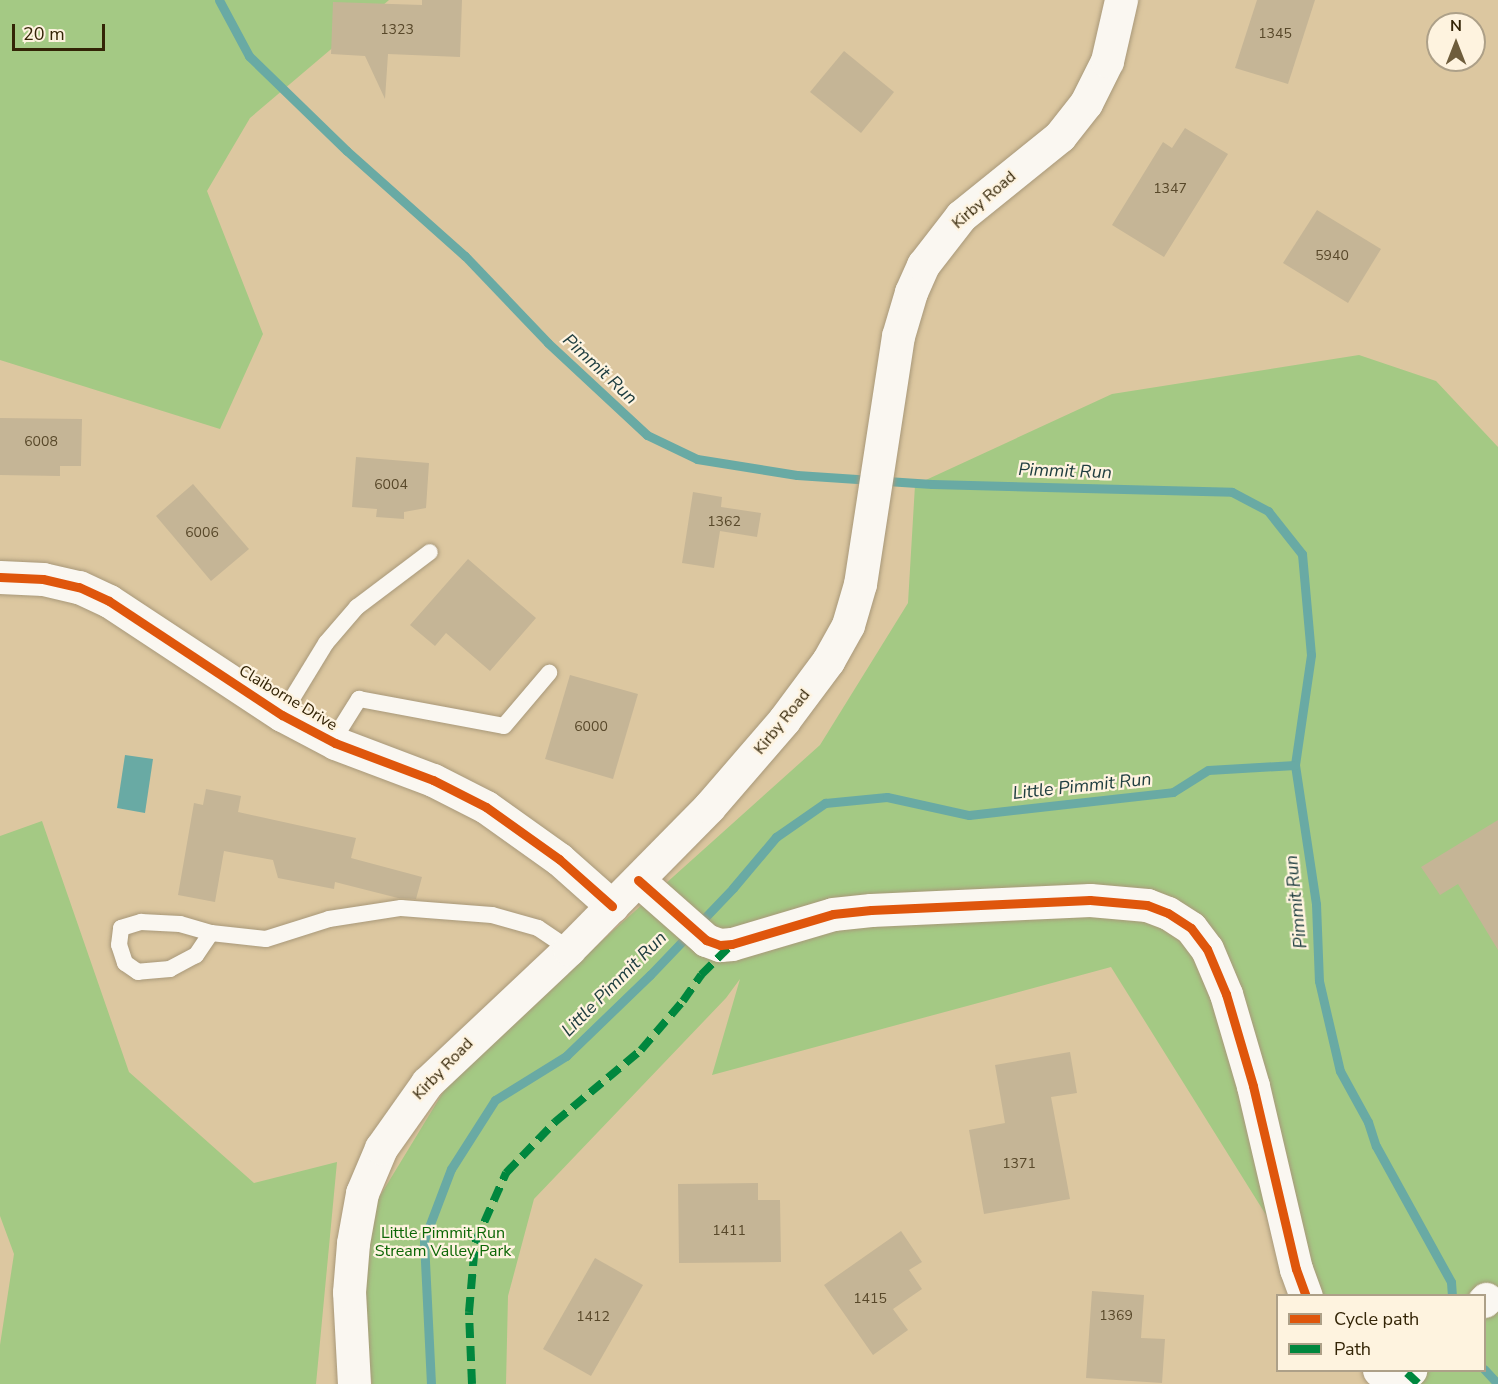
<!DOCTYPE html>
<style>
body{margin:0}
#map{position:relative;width:1498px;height:1384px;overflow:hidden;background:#dcc7a0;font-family:"Nunito Sans",sans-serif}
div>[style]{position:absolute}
.green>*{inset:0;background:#a4c984}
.water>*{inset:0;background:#69aaa4}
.stream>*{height:9px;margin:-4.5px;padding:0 4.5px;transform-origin:4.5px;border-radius:4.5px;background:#69aaa4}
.building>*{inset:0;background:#c5b596}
.roads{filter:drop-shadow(0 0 2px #a89879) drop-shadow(0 0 2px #a89879)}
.service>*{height:16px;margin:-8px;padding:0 8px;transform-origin:8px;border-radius:8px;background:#faf7f1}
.minor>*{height:33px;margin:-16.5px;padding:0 16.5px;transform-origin:16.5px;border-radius:16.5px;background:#faf7f1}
.secondary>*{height:33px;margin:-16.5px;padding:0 16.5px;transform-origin:16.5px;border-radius:16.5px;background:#faf7f1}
.quiet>*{height:8px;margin-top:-4px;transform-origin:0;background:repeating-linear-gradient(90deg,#00873e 0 15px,transparent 0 23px)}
.cycleway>*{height:9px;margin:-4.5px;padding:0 4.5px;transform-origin:4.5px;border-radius:4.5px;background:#df560c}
span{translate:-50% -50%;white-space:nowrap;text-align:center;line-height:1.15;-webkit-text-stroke:4.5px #fef3df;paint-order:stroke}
.number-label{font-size:14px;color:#58482a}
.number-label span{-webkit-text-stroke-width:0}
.street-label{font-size:16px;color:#332406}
.park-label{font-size:16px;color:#0c6605}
.water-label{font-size:18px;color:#203f41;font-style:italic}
.legend{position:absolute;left:1276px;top:1294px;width:210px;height:78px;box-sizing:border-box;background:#fef3df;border:2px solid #ada088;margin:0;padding:8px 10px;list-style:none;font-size:18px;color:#332406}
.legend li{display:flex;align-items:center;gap:12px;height:30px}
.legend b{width:30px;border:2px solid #ada088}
.north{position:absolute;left:1426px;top:12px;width:60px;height:60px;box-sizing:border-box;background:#fef3df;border:2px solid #ada088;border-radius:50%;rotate:0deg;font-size:16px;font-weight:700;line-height:24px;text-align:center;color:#332406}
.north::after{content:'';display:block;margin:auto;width:21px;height:27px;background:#6e5d3c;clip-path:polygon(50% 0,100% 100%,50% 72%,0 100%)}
.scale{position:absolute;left:12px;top:24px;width:93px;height:27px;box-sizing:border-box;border:3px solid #332406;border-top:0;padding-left:8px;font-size:18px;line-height:21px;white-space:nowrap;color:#332406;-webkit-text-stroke:4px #fef3df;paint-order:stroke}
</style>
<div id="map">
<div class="green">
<div style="clip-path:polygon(0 0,389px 0,250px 118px,207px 191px,263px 334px,220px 429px,0 360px)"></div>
<div style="clip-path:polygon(1359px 355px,1436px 381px,1498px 447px,1498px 1384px,1371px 1384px,1363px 1371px,1484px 1370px,1484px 1296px,1316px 1295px,1111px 967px,712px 1075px,740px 979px,726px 998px,534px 1199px,508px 1296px,506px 1384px,372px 1384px,360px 1309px,369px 1214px,445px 1089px,586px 955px,820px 745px,908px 603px,915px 485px,1112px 394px)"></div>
<div style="clip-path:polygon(42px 821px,129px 1072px,254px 1183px,337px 1162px,316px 1384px,0 1384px,0 1345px,14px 1254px,0 1216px,0 836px)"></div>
</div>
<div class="water">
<div style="clip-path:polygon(125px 755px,153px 759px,145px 813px,117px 808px)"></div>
</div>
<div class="stream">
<div style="left:219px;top:0;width:64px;rotate:61.8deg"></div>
<div style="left:249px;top:56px;width:136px;rotate:44.1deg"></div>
<div style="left:347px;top:151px;width:158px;rotate:41.7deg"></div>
<div style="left:465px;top:256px;width:120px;rotate:46.3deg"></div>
<div style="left:548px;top:343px;width:135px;rotate:42.9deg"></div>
<div style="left:647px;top:435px;width:55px;rotate:25.6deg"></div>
<div style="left:697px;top:459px;width:101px;rotate:9.1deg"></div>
<div style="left:797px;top:475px;width:135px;rotate:3.8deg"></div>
<div style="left:932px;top:484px;width:300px;rotate:1.5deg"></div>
<div style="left:1232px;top:492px;width:41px;rotate:27.8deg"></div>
<div style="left:1268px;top:511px;width:55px;rotate:51.7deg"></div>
<div style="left:1302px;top:554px;width:101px;rotate:84.9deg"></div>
<div style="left:1311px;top:655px;width:111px;rotate:98.3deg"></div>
<div style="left:1295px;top:765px;width:141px;rotate:81.4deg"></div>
<div style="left:1316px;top:904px;width:77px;rotate:87.8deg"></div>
<div style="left:1319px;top:981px;width:92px;rotate:76.9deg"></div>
<div style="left:1340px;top:1071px;width:58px;rotate:61.2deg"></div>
<div style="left:1368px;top:1122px;width:25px;rotate:72deg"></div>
<div style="left:1376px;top:1146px;width:155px;rotate:61.1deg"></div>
<div style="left:1451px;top:1282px;width:14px;rotate:86deg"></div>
<div style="left:1484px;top:1369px;width:21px;rotate:47deg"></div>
<div style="left:431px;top:1384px;width:144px;rotate:-92.8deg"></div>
<div style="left:424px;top:1240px;width:76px;rotate:-69.2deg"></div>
<div style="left:451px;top:1169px;width:82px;rotate:-57.5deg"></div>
<div style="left:495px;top:1100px;width:84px;rotate:-31.8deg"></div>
<div style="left:566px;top:1056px;width:117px;rotate:-44deg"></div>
<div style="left:650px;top:975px;width:120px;rotate:-46.3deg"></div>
<div style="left:733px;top:888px;width:67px;rotate:-49.9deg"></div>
<div style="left:776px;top:837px;width:60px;rotate:-34.8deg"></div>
<div style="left:825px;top:803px;width:62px;rotate:-5.5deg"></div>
<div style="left:887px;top:797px;width:84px;rotate:12.4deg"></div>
<div style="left:969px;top:815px;width:205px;rotate:-6.4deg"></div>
<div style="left:1173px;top:792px;width:41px;rotate:-32.2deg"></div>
<div style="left:1208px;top:770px;width:87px;rotate:-3.3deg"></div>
</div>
<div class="building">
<div style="clip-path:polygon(422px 0,462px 0,460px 57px,388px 54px,385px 99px,365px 56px,331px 54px,333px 2px,422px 5px)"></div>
<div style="clip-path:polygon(1257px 0,1315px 0,1288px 84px,1235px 68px)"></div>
<div style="clip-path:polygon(844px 51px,894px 92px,861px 133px,810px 92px)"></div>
<div style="clip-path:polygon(1185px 128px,1228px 154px,1164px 257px,1112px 225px,1163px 142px,1172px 148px)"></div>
<div style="clip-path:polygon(1317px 210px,1381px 249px,1348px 303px,1283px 263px)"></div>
<div style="clip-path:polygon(0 418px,82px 419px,81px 466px,60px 466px,60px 476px,0 475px)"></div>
<div style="clip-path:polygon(356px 457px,429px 463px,426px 508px,404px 512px,404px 519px,376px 517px,377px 509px,352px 507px)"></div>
<div style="clip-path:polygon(193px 484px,249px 549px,211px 581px,156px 516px)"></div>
<div style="clip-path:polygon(693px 492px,722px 497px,721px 507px,761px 513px,757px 537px,720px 531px,714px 568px,682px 563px)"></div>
<div style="clip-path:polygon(468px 559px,536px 618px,490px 671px,446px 633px,435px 646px,410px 625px)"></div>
<div style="clip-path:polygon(570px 675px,638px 694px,613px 779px,545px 759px)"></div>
<div style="clip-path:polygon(206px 789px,241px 796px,238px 812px,356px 838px,351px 858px,422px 877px,416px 899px,398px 898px,335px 882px,334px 889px,278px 878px,273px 860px,224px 851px,215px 902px,178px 895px,194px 803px,203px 805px)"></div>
<div style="clip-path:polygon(1498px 820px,1498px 950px,1458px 884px,1440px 895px,1421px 867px)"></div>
<div style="clip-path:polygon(1070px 1052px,1077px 1093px,1051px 1097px,1070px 1199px,984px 1214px,969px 1130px,1005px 1123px,995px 1065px)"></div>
<div style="clip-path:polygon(758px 1183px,758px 1200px,780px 1200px,781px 1262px,679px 1263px,678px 1184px)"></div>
<div style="clip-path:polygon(901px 1231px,922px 1262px,909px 1270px,922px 1289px,893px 1309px,908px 1330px,873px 1355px,824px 1285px)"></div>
<div style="clip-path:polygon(595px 1258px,643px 1285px,591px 1376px,543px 1349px)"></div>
<div style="clip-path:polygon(1092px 1291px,1144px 1295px,1141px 1338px,1165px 1339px,1162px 1383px,1086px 1378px)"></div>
</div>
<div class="roads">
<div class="service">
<div style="left:282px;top:715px;width:84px;rotate:-58.6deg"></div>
<div style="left:326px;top:643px;width:48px;rotate:-49.3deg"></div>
<div style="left:357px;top:607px;width:91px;rotate:-37deg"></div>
<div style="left:332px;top:742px;width:51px;rotate:-57.9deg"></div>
<div style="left:359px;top:699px;width:147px;rotate:10.5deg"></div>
<div style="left:504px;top:726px;width:70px;rotate:-49.7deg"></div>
<div style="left:211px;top:933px;width:27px;rotate:124deg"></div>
<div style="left:196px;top:955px;width:30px;rotate:152deg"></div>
<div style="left:170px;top:969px;width:32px;rotate:175deg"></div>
<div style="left:138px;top:972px;width:16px;rotate:-145deg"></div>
<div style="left:125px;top:963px;width:19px;rotate:-108deg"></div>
<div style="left:119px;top:945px;width:17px;rotate:-83deg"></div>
<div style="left:121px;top:928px;width:21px;rotate:-17deg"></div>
<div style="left:141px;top:922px;width:39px;rotate:3deg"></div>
<div style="left:180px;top:924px;width:32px;rotate:16deg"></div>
<div style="left:211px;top:933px;width:55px;rotate:6.2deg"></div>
<div style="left:266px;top:939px;width:66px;rotate:-17.6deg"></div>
<div style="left:329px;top:919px;width:73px;rotate:-8.7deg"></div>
<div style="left:401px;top:908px;width:91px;rotate:4.4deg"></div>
<div style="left:492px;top:915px;width:48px;rotate:15.8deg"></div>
<div style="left:538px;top:928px;width:37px;rotate:34deg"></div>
</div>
<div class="minor">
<div style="left:0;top:577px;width:43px;rotate:2.7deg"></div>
<div style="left:43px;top:579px;width:37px;rotate:13deg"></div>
<div style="left:79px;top:587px;width:33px;rotate:25deg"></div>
<div style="left:109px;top:601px;width:207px;rotate:33.4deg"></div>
<div style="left:282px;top:715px;width:60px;rotate:27.8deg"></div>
<div style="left:335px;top:743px;width:105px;rotate:20.7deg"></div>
<div style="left:433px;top:780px;width:59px;rotate:27deg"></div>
<div style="left:486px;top:807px;width:90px;rotate:35.5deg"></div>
<div style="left:559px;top:859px;width:71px;rotate:41.6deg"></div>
<div style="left:638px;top:880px;width:91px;rotate:41.4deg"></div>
<div style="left:706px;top:940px;width:15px;rotate:20deg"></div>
<div style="left:720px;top:945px;width:12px;rotate:-5deg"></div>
<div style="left:732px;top:944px;width:105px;rotate:-16.5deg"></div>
<div style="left:833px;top:914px;width:38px;rotate:-6deg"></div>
<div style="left:871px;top:910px;width:219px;rotate:-2.6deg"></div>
<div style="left:1090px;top:900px;width:57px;rotate:5deg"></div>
<div style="left:1147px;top:905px;width:22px;rotate:21deg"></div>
<div style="left:1168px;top:913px;width:27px;rotate:33deg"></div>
<div style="left:1191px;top:928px;width:26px;rotate:53deg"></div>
<div style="left:1207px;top:949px;width:49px;rotate:67.1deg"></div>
<div style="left:1226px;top:994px;width:96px;rotate:73.6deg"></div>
<div style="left:1253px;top:1086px;width:188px;rotate:76.8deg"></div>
<div style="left:1296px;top:1269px;width:29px;rotate:70deg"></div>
<div style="left:1484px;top:1301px;width:3px;rotate:-45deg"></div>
<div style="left:1379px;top:1370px;width:15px;rotate:20deg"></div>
<div style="left:1393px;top:1375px;width:18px;rotate:-16deg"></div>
</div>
<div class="secondary">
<div style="left:354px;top:1384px;width:92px;rotate:-93.1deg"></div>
<div style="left:349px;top:1292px;width:49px;rotate:-85.3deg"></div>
<div style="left:353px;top:1243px;width:51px;rotate:-79.8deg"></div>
<div style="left:362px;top:1193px;width:49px;rotate:-67.1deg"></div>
<div style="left:381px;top:1148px;width:80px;rotate:-54.7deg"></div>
<div style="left:427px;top:1083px;width:195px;rotate:-43.3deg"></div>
<div style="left:569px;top:949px;width:199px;rotate:-45.4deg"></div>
<div style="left:709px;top:807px;width:115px;rotate:-49.2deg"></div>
<div style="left:784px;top:720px;width:74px;rotate:-53.3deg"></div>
<div style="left:828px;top:661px;width:41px;rotate:-60.9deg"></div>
<div style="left:848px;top:625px;width:43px;rotate:-73.7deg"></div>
<div style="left:860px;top:584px;width:251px;rotate:-81.3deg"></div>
<div style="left:898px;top:336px;width:46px;rotate:-73.5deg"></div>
<div style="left:911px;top:292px;width:30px;rotate:-66deg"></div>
<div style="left:923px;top:265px;width:62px;rotate:-52.2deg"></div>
<div style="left:961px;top:216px;width:127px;rotate:-38.9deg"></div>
<div style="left:1060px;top:136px;width:42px;rotate:-51.8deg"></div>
<div style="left:1086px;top:103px;width:47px;rotate:-63.4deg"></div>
<div style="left:1107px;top:61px;width:63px;rotate:-77.1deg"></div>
</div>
</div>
<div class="quiet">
<div style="left:1407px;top:1373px;width:16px;rotate:43deg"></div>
<div style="left:472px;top:1384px;width:72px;rotate:-92.4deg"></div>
<div style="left:469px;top:1312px;width:69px;rotate:-85deg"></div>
<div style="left:475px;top:1243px;width:77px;rotate:-66.1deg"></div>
<div style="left:506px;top:1173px;width:71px;rotate:-46.1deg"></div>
<div style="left:555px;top:1122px;width:112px;rotate:-39.9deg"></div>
<div style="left:641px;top:1050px;width:65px;rotate:-49.4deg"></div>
<div style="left:683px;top:1001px;width:32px;rotate:-55deg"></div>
<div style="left:701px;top:975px;width:44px;rotate:-45deg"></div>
</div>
<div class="cycleway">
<div style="left:0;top:577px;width:43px;rotate:2.7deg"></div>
<div style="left:43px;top:579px;width:37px;rotate:13deg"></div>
<div style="left:79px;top:587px;width:33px;rotate:25deg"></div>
<div style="left:109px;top:601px;width:207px;rotate:33.4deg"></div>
<div style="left:282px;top:715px;width:60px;rotate:27.8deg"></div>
<div style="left:335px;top:743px;width:105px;rotate:20.7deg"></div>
<div style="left:433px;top:780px;width:59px;rotate:27deg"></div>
<div style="left:486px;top:807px;width:90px;rotate:35.5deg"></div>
<div style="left:559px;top:859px;width:71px;rotate:41.6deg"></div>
<div style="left:638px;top:880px;width:91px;rotate:41.4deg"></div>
<div style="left:706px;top:940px;width:15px;rotate:20deg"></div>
<div style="left:720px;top:945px;width:12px;rotate:-5deg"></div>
<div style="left:732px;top:944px;width:105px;rotate:-16.5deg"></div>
<div style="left:833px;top:914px;width:38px;rotate:-6deg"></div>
<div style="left:871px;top:910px;width:219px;rotate:-2.6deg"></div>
<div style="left:1090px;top:900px;width:57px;rotate:5deg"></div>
<div style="left:1147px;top:905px;width:22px;rotate:21deg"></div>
<div style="left:1168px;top:913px;width:27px;rotate:33deg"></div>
<div style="left:1191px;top:928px;width:26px;rotate:53deg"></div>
<div style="left:1207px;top:949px;width:49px;rotate:67.1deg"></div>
<div style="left:1226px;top:994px;width:96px;rotate:73.6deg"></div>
<div style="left:1253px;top:1086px;width:188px;rotate:76.8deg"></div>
<div style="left:1296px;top:1269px;width:29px;rotate:70deg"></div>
</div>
<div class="number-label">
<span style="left:397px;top:30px">1323</span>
<span style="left:1275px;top:34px">1345</span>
<span style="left:1170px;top:189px">1347</span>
<span style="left:1332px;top:256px">5940</span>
<span style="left:41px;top:442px">6008</span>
<span style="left:391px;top:485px">6004</span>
<span style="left:724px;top:522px">1362</span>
<span style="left:202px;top:533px">6006</span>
<span style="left:591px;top:727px">6000</span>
<span style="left:1019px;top:1164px">1371</span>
<span style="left:729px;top:1231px">1411</span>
<span style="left:870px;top:1299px">1415</span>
<span style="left:1116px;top:1316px">1369</span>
<span style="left:593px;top:1317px">1412</span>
</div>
<div class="street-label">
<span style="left:984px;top:200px;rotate:-41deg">Kirby Road</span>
<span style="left:288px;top:698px;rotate:31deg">Claiborne Drive</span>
<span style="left:782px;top:722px;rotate:-51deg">Kirby Road</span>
<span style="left:443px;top:1069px;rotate:-46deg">Kirby Road</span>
</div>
<div class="park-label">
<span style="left:443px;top:1242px">Little Pimmit Run<br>Stream Valley Park</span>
</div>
<div class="water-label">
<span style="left:600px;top:369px;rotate:43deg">Pimmit Run</span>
<span style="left:1065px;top:471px;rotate:2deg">Pimmit Run</span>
<span style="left:1082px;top:786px;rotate:-6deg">Little Pimmit Run</span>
<span style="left:1296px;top:902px;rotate:-96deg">Pimmit Run</span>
<span style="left:614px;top:984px;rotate:-45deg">Little Pimmit Run</span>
</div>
<ul class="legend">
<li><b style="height:8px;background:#df560c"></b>Cycle path</li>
<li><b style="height:8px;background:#00873e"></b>Path</li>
</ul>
<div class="north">N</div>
<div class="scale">20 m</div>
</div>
